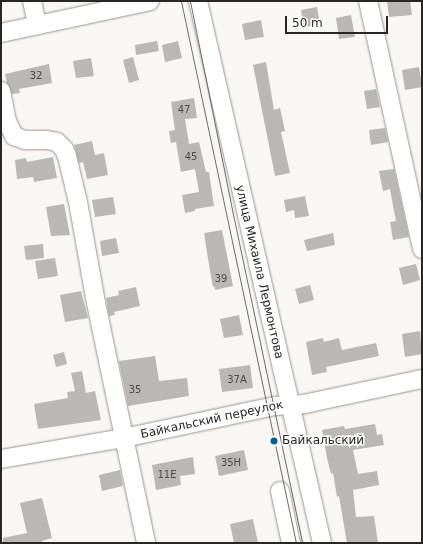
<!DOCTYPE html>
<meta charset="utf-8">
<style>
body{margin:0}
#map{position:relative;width:423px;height:544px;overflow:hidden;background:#f9f6f4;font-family:"DejaVu Sans",sans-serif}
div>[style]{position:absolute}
.building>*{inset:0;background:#bab7b5}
.roads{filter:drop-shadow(0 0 1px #989593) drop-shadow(0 0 1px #989593)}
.minor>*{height:18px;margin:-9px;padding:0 9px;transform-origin:9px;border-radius:9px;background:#fff}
.tram>*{height:1px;margin:-0.5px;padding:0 0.5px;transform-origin:0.5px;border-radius:0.5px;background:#6d6c6a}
.dots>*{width:11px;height:11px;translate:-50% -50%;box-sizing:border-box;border:2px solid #fff;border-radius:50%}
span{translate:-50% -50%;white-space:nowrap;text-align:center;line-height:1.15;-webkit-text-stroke:3px #fff;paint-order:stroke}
.number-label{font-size:10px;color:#4c4b4a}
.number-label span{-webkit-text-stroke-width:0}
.street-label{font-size:12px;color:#282726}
.poi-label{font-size:12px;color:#282726}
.left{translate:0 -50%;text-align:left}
.frame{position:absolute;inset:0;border:2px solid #282726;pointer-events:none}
.scale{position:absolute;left:285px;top:16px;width:103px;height:18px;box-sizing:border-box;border:2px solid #282726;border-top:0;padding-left:5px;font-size:12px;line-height:14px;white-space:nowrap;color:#282726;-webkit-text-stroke:3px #fff;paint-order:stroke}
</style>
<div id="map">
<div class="building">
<div style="clip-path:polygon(387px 1px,410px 1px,412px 15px,389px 17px)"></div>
<div style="clip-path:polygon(317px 7px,320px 25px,304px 27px,301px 10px)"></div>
<div style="clip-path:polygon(351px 15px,355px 37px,339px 39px,336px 18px)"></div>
<div style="clip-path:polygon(261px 20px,264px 37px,245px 40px,242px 24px)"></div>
<div style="clip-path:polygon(157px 41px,159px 51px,136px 55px,135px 45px)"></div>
<div style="clip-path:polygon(178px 41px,182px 58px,165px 62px,162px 45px)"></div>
<div style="clip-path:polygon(133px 57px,139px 80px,129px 83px,123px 60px)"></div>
<div style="clip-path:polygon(91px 58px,94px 76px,76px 78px,73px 61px)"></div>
<div style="clip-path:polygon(266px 62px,274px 110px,280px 108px,285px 131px,281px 132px,290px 173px,275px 176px,253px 65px)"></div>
<div style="clip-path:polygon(49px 64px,52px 83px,19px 89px,20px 93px,12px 94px,7px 83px,5px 74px)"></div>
<div style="clip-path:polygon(419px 67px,422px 87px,405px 90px,402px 70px)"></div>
<div style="clip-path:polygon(376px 89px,380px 107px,367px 109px,364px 91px)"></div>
<div style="clip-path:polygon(194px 98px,197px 118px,185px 119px,189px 144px,199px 142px,206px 172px,209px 172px,214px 206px,195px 209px,195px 211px,185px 213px,182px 195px,199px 192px,195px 169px,181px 172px,176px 142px,171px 143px,169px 131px,175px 130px,171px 102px)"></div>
<div style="clip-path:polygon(385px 128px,388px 142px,371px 145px,369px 130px)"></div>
<div style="clip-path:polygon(92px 141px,95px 155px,104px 153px,108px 175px,87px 179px,83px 162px,79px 163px,74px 145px)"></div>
<div style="clip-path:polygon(53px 157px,57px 178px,34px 182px,33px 177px,17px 179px,15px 160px,26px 158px,27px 162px)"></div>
<div style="clip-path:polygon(394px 169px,409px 237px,393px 240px,390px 222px,396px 221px,394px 211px,390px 189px,383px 191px,379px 171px)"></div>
<div style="clip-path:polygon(305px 196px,309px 216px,295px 218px,294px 210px,286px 212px,284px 200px)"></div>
<div style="clip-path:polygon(113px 197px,116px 214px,95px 217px,92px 200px)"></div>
<div style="clip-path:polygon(64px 204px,70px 235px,51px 236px,46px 207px)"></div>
<div style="clip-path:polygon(222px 230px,233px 286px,215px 290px,215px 287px,213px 287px,210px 271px,204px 233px)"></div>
<div style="clip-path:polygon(333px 233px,335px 245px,307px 251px,304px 240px)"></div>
<div style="clip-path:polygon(116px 238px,119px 253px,102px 256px,100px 241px)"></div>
<div style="clip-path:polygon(43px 244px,44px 258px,26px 260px,24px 246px)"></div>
<div style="clip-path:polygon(55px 258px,58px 276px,38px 279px,35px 261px)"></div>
<div style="clip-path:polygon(416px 264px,420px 280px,403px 285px,399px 268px)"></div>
<div style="clip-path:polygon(310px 285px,314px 300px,299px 304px,295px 289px)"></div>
<div style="clip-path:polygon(136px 287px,140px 306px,114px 312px,115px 315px,109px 316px,106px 298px,119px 295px,118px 291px)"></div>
<div style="clip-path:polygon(81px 291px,88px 318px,65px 322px,60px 295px)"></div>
<div style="clip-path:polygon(239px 315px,243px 335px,224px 338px,220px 319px)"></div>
<div style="clip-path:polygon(420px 331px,422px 354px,405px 357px,402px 334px)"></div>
<div style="clip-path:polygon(323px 338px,324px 342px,339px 338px,342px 350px,376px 343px,379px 356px,326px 367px,327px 372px,312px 375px,306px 342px)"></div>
<div style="clip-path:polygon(64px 352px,67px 364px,56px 367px,53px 355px)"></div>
<div style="clip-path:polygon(155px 356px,159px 381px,187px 378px,189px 396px,128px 406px,119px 361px)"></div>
<div style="clip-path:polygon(250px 365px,253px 388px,222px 392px,219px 369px)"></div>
<div style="clip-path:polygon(82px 371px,86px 393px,95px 391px,101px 420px,38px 429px,34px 404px,68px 398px,67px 392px,75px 391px,71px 373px)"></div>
<div style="clip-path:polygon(375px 424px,377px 435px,382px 434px,384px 445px,353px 450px,358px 474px,377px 471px,379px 485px,353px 490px,356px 517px,374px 516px,378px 543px,347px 543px,339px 496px,337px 497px,333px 473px,331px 474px,327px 458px,322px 430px,344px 426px,345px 429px)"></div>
<div style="clip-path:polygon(244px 450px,248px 470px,219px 476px,215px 456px)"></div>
<div style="clip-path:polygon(193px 457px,195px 474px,180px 476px,181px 485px,156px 490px,152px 465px)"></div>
<div style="clip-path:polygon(120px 470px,123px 486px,102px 491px,99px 475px)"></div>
<div style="clip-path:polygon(42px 498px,52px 538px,42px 541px,42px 543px,3px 543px,3px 538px,27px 533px,20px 503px)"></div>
<div style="clip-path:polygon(253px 519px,258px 543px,234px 543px,230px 524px)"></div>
</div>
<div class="roads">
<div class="minor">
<div style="left:32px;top:1px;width:25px;rotate:78deg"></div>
<div style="left:198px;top:1px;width:556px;rotate:77.11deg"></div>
<div style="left:368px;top:1px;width:254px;rotate:77.7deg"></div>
<div style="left:1px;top:33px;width:152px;rotate:-12.1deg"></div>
<div style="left:1px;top:91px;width:31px;rotate:79deg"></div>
<div style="left:7px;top:121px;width:17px;rotate:65deg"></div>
<div style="left:14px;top:136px;width:12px;rotate:20deg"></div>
<div style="left:25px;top:140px;width:22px"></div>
<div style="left:47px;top:140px;width:10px;rotate:11deg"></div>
<div style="left:57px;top:142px;width:10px;rotate:45deg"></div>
<div style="left:64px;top:149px;width:8px;rotate:67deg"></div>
<div style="left:67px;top:156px;width:47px;rotate:76.6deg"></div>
<div style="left:78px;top:202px;width:103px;rotate:79.9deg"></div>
<div style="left:96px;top:303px;width:245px;rotate:78.2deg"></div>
<div style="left:1px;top:459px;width:125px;rotate:-9.7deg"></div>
<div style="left:124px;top:438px;width:154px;rotate:-12deg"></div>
<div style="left:275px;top:406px;width:29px;rotate:-4deg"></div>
<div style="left:304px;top:404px;width:121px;rotate:-12deg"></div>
<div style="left:280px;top:491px;width:53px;rotate:78.1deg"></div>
</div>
</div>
<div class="tram">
<div style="left:181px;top:1px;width:554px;rotate:78.02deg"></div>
<div style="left:190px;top:1px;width:222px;rotate:78.6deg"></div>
<div style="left:234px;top:219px;width:331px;rotate:78.1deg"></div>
</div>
<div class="dots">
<div style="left:274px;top:441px;background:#055c8e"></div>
</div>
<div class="number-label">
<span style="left:36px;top:76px">32</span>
<span style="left:184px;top:110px">47</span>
<span style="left:191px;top:157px">45</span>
<span style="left:221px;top:279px">39</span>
<span style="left:237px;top:380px">37А</span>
<span style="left:135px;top:390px">35</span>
<span style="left:231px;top:463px">35Н</span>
<span style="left:167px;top:475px">11Е</span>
</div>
<div class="street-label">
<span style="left:259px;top:272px;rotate:77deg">улица Михаила Лермонтова</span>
<span style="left:212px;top:420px;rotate:-12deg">Байкальский переулок</span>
</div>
<div class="poi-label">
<span class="left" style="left:282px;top:441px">Байкальский</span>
</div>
<div class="frame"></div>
<div class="scale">50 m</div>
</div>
